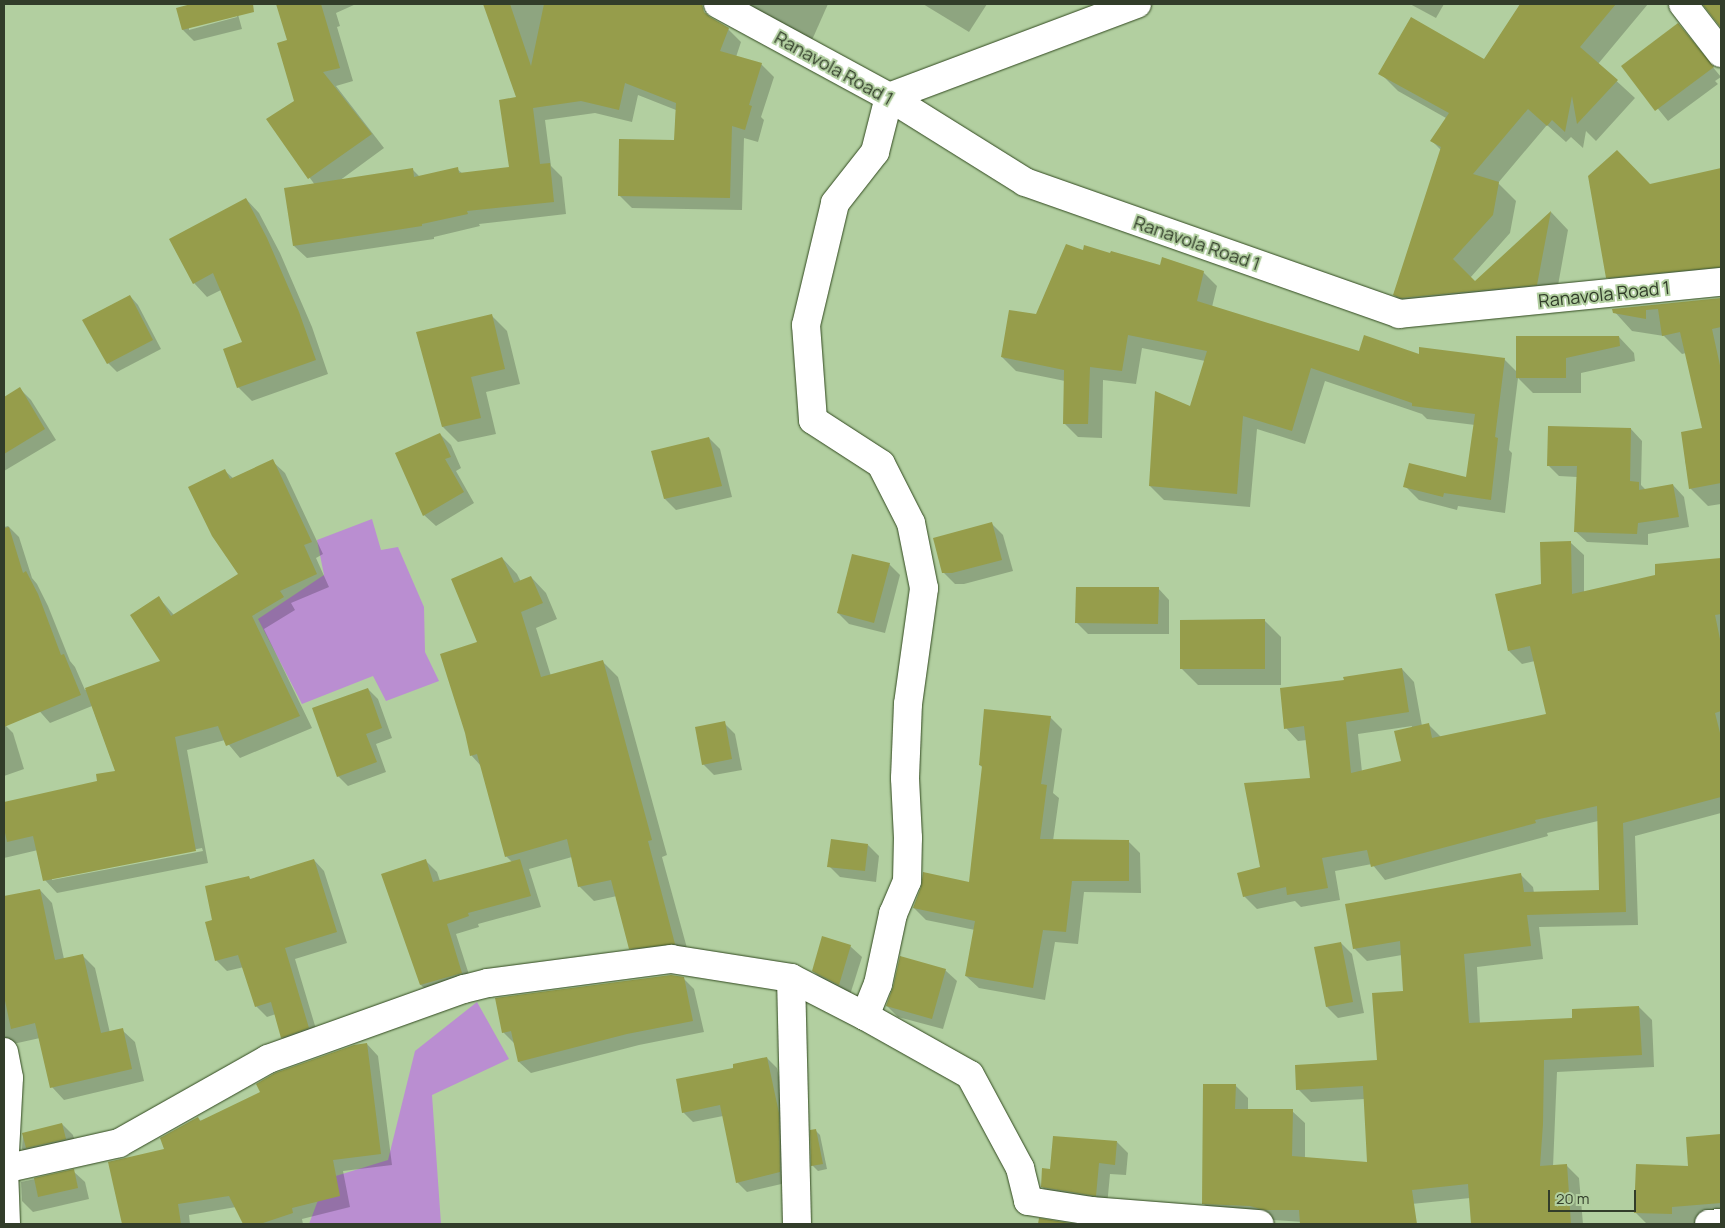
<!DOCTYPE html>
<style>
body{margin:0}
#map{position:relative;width:1725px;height:1228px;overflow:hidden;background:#b2cfa0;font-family:Manrope,sans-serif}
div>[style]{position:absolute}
.water>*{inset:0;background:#ba8ed1}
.shadow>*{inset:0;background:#0003}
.building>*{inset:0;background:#969d4b}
.roads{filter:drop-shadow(0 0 1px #31491f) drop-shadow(0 0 1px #31491f)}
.minor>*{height:28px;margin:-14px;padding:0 14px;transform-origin:14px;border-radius:14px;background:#fff}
span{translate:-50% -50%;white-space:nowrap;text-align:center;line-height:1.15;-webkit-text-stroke:4px #b2cfa0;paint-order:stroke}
.street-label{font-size:18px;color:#323d2a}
.frame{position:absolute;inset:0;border:5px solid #323d2a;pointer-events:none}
.scale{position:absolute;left:1548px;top:1190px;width:88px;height:22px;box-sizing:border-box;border:2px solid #323d2a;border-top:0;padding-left:6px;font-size:15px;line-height:18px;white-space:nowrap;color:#323d2a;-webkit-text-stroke:4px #b2cfa0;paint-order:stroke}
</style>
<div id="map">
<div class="water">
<div style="clip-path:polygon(372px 519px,381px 550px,398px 547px,424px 607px,425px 652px,439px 681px,386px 701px,373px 676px,302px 704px,258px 619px,324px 575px,317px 540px)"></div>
<div style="clip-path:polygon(477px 1002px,509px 1059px,432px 1095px,441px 1224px,309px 1224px,326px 1179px,388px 1160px,415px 1051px)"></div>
</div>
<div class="shadow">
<div style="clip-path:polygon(evenodd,196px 4px,233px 4px,236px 7px,242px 29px,194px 41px,183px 30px,178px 8px,196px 4px,237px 15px,237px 17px,189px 30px,189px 27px,237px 15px)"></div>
<div style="clip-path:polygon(277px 4px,356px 4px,336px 13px,340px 26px,337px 27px,353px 81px,336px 86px,384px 148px,339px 181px,413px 170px,420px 177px,457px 169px,463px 174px,510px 169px,518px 99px,485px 4px,643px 4px,713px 20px,728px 29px,741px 42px,736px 57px,761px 64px,774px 77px,761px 117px,764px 120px,758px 142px,744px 138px,742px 210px,632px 208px,619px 195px,675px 142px,676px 110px,638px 95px,632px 122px,595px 113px,545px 120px,551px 166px,562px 177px,566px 214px,479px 224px,480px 226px,434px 237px,434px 239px,307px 258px,294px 246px,315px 185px,268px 120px,296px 102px,288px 41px)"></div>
<div style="clip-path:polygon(735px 4px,828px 4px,812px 40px)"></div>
<div style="clip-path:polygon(923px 4px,987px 4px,969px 32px)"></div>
<div style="clip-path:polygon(1410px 4px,1444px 4px,1436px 18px)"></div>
<div style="clip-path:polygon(1521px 4px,1648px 4px,1598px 64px,1635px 98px,1596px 141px,1586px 131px,1583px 148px,1571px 137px,1566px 142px,1547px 125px,1498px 183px,1516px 201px,1510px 233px,1470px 278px,1475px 283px,1551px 212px,1568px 230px,1555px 302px,1412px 313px,1394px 295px,1441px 150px,1432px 141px,1446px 118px,1398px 91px,1380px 73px,1484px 60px)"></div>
<div style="clip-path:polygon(1678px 25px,1721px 77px,1715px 81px,1718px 84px,1668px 121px,1623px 66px)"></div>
<div style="clip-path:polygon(1721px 169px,1721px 286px,1626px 295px,1607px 277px,1650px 186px)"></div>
<div style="clip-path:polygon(246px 199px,259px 213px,280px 253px,312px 327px,328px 374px,252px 401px,238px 387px,244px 343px,221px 290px,207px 297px,194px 283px)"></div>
<div style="clip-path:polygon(1083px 252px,1160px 267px,1203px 272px,1217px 286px,1212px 307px,1359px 352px,1504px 359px,1517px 372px,1619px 337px,1634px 353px,1635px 361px,1581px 373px,1581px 393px,1533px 393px,1518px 378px,1509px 450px,1512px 453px,1505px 513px,1458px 506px,1457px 510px,1419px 500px,1405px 486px,1467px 478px,1475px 425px,1427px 419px,1422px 414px,1325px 381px,1305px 444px,1257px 429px,1250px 507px,1164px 500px,1150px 486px,1190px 408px,1205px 361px,1142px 348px,1136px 384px,1103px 380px,1102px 438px,1078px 437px,1064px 423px,1065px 381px,1016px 371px,1002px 357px,1037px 315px)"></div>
<div style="clip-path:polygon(130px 296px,138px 305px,161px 349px,117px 372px,108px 363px,83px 320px)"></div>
<div style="clip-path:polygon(1721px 299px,1721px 504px,1708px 506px,1690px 488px,1685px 459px,1703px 429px,1686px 353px,1682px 354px,1664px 336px,1632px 331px,1613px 310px)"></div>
<div style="clip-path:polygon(491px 315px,507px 331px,520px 384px,486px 392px,496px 434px,458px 442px,443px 427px,417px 333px)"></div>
<div style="clip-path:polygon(20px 389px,31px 400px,56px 440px,4px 471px,4px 399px)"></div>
<div style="clip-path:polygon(1631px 429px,1642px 441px,1641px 485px,1646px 490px,1673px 485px,1684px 497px,1689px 527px,1648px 534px,1648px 545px,1587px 542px,1575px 531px,1577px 477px,1559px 476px,1548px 465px)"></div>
<div style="clip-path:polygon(440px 434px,451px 445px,461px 468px,456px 471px,474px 503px,436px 526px,424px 515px)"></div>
<div style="clip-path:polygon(709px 438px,720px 449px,732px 497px,676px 510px,665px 499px,653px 452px)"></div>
<div style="clip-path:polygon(evenodd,272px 461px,285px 473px,323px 554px,316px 558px,329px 587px,291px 603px,295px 610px,264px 629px,312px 728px,240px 758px,225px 740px,187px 750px,208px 863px,57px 893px,45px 880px,38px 850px,4px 858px,4px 803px,98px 782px,116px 772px,92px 706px,50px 723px,4px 671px,4px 527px,8px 526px,19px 537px,32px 578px,37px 584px,48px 606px,70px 661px,75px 667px,85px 690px,162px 662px,159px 598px,174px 615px,240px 574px,225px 471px,234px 479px,272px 461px,202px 848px,203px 851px,52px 880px,52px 878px,202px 848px)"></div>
<div style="clip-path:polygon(992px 524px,1003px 535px,1013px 571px,964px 584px,955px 584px,944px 573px)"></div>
<div style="clip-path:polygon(evenodd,1571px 543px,1584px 555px,1584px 592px,1656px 576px,1656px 566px,1721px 560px,1721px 813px,1635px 836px,1638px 925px,1539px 927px,1543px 959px,1477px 967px,1480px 1024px,1573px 1020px,1639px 1007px,1652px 1020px,1654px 1067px,1557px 1072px,1553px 1167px,1566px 1165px,1579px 1178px,1583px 1224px,1473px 1224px,1471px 1208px,1480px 1197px,1304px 1215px,1304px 1222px,1216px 1216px,1203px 1203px,1235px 1085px,1248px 1098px,1248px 1110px,1292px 1111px,1305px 1123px,1305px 1158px,1368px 1164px,1365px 1099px,1311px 1102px,1298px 1089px,1378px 1061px,1404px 992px,1402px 955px,1367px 961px,1354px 948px,1520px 874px,1533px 887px,1534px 893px,1600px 891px,1598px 821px,1547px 833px,1548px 836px,1385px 880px,1372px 864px,1335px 871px,1340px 900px,1301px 907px,1295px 901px,1257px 909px,1244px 896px,1312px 779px,1307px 740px,1298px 741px,1286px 728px,1345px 681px,1402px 669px,1414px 682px,1422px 726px,1429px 725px,1441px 737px,1547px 715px,1535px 661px,1522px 664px,1509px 651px,1542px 585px,1571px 543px,1412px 726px,1402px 762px,1362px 772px,1358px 734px,1412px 726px)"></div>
<div style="clip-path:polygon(502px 558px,517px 574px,521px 582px,531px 577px,546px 593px,557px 619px,536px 628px,551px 676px,603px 662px,618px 677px,667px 855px,662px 857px,690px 959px,646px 963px,631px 948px,617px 896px,594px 901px,579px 886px,572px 857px,529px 869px,541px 907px,478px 924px,479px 927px,456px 934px,472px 984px,431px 995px,421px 985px,426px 861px,437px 872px,440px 881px,512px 862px,506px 856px,481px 766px,471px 755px,478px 643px)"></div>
<div style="clip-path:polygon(889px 564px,900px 575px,885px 633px,849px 624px,838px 613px)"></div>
<div style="clip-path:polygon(1158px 588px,1169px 600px,1169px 634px,1088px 634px,1077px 623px)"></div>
<div style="clip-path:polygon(1265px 621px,1281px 637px,1281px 685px,1198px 685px,1182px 669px)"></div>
<div style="clip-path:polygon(368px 689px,378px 699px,392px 738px,376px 744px,386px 772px,348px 786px,338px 776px)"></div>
<div style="clip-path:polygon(1050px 717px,1062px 729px,1053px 793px,1059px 798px,1053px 841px,1128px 841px,1140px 853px,1141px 893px,1084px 892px,1078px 944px,1055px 942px,1045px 1000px,979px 988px,966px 976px,975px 930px,926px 920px,914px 908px,970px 884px,983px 768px,980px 765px)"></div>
<div style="clip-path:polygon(724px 723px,735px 734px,742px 770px,714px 775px,703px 764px)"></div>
<div style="clip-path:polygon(4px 724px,13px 733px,24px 769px,4px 776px)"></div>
<div style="clip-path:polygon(868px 845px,879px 856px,876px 882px,840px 877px,829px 866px)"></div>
<div style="clip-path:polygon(314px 860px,324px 871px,347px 943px,295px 959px,319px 1039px,293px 1048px,282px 1037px,276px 1014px,267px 1017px,256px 1006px,244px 967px,227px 971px,216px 960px,213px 921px,249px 878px,251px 880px)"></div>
<div style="clip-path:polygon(40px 890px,52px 903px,64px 959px,82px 955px,95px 968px,110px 1033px,122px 1030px,135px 1042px,144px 1081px,64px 1100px,52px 1087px,40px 1038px,4px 1046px,4px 898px)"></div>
<div style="clip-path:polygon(1341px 943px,1352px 954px,1364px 1013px,1338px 1018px,1327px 1007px)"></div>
<div style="clip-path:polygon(850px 946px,862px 957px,850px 995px,824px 982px,813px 971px)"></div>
<div style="clip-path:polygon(945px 970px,957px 981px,943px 1029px,898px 1017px,887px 1006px)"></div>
<div style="clip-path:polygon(683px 978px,694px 989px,704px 1032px,639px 1045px,531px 1073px,519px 1062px,515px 1044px,503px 1032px)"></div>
<div style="clip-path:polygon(367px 1044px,378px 1056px,392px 1165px,343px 1171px,350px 1207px,302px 1219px,303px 1224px,245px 1224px,236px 1207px,189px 1215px,190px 1224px,124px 1224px,109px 1162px,166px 1150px,198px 1118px,201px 1121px)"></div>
<div style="clip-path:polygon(767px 1058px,777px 1068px,788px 1123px,790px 1182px,747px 1192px,737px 1182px,723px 1116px,693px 1122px,683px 1112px,735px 1069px)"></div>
<div style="clip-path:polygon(62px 1124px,73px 1135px,77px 1150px,33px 1160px,22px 1149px,23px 1134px)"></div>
<div style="clip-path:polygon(815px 1130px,820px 1135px,827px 1169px,818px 1171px,812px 1165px)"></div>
<div style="clip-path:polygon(1721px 1135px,1721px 1224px,1647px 1224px,1635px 1212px,1689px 1167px,1687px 1138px)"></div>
<div style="clip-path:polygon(1117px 1142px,1128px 1153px,1126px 1175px,1110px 1174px,1107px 1206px,1053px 1198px,1042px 1187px,1052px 1170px)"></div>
<div style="clip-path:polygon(73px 1171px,85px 1182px,89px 1199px,33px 1212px,22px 1201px,21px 1182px)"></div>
</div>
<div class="building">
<div style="clip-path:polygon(191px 4px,253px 4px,254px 12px,182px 30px,176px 8px)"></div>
<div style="clip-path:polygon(276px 4px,321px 4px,340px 68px,323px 72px,372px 134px,308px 179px,266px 119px,294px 101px,277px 43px,287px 40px)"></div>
<div style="clip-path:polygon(483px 4px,510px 4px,531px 66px,544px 4px,702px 4px,704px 12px,710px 17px,729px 28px,720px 51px,762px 63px,749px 105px,752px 106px,745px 130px,732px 126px,730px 198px,618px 196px,619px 139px,674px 140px,676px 103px,625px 83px,619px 110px,581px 101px,533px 108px,540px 164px,550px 163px,554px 202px,467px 211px,468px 214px,422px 224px,422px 226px,293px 246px,284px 188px,413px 168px,414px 177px,458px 167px,459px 173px,509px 167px,499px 100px,516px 97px)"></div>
<div style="clip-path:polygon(1520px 4px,1616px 4px,1580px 47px,1618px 80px,1577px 124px,1572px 96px,1565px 132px,1552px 120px,1547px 126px,1528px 109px,1473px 174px,1499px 182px,1493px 215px,1453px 259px,1475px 281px,1551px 211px,1537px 285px,1401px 298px,1393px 295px,1441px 147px,1430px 141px,1449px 113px,1378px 74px,1411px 17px,1484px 59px)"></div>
<div style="clip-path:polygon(1721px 4px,1721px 28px,1703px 5px)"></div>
<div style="clip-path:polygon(1678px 23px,1714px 67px,1655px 111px,1621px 66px)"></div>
<div style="clip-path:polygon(1617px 150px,1650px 184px,1721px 168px,1721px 267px,1606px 278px,1588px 176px)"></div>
<div style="clip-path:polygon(246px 198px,267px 238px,299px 312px,316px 360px,237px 388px,223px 349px,242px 342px,213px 273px,193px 284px,169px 239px)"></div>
<div style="clip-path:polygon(1066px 244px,1083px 250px,1084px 245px,1110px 253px,1111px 251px,1160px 265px,1162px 257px,1204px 271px,1197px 301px,1359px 351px,1364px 335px,1419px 354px,1419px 347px,1505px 358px,1495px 437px,1498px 438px,1491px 500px,1444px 493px,1443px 497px,1403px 487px,1409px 463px,1466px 477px,1475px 414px,1412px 406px,1412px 403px,1311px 368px,1292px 431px,1243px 416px,1237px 494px,1149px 486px,1155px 391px,1190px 406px,1207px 351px,1128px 335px,1122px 371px,1090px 367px,1088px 424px,1063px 424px,1064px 370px,1001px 357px,1009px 310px,1036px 314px)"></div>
<div style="clip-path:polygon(130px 295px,153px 340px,107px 364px,82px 320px)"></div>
<div style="clip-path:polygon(1721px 298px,1721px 327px,1712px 329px,1721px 370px,1721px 483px,1689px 489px,1681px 432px,1702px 428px,1680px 332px,1662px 336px,1658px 309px,1646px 310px,1646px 319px,1613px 313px,1612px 309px)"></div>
<div style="clip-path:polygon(492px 314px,505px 369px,471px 377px,481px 418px,442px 427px,416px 332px)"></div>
<div style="clip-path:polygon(1516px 336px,1619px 336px,1620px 346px,1566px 358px,1566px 378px,1516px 378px)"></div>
<div style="clip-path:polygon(20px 387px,45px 429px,4px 454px,4px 397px)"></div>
<div style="clip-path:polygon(1548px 426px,1631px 428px,1630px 481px,1639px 482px,1639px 490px,1673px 484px,1679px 517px,1638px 523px,1637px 534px,1574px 532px,1577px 466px,1547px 466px)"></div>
<div style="clip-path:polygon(440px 433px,451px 457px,445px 459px,464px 492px,423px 516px,395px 453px)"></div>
<div style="clip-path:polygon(709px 437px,722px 486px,664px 499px,651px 451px)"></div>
<div style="clip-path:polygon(273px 459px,312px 542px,304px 545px,317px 574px,280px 591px,284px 597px,252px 616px,300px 716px,226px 746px,218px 726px,175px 737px,196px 851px,43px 881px,33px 836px,7px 842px,4px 828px,4px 802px,97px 781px,96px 774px,115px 771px,85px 688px,160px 661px,130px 615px,159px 596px,171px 616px,238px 574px,212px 536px,188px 487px,225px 469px,230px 479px)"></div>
<div style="clip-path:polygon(992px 522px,1002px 560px,952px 573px,942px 573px,933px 538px)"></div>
<div style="clip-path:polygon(9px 527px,23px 573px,26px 571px,38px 594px,61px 655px,64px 654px,81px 695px,4px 727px,4px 528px)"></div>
<div style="clip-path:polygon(1571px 541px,1572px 594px,1655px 575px,1655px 564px,1721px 558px,1721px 614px,1715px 615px,1721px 644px,1721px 711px,1715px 713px,1721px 737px,1721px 797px,1623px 823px,1626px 912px,1527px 915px,1531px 946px,1464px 954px,1469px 1023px,1572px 1018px,1572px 1009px,1639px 1006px,1642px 1055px,1544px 1060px,1543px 1124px,1540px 1166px,1567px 1164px,1571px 1224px,1471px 1224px,1468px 1184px,1412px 1190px,1417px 1224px,1300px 1224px,1299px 1210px,1264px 1210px,1250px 1206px,1202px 1204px,1203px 1084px,1236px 1084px,1235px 1109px,1293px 1109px,1292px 1156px,1367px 1162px,1363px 1086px,1296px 1090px,1295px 1065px,1377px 1060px,1372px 993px,1403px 991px,1400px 941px,1353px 949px,1345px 904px,1521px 873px,1524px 892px,1599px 890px,1597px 806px,1535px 820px,1536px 823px,1371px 867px,1367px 850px,1322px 858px,1328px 888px,1287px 895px,1286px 887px,1243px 897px,1237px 873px,1260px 867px,1244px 783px,1310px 778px,1304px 726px,1284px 729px,1280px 688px,1344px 680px,1343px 677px,1402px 668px,1409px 712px,1346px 722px,1351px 773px,1401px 761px,1394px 731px,1429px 723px,1432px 738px,1546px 714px,1530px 646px,1508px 651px,1495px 594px,1541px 584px,1540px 542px)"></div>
<div style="clip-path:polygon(852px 554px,890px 563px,874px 623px,837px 613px)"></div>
<div style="clip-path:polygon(502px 557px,514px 583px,531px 576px,543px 603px,521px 612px,541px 677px,603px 660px,652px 840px,648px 841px,675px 944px,629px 949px,611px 880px,578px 887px,567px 839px,505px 857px,477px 754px,470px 756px,465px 733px,440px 654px,477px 642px,451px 579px)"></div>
<div style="clip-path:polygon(1076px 587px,1159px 587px,1158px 624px,1075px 623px)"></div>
<div style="clip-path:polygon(1265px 619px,1265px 669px,1180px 669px,1180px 620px)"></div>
<div style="clip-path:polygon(368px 688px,382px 728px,366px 734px,377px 762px,337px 777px,312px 708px)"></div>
<div style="clip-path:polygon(984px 709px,1051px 716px,1041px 784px,1047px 785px,1040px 839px,1129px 840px,1129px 881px,1072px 881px,1066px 932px,1043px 930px,1033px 988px,965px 976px,975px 921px,913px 908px,921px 887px,923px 872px,969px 882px,982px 766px,979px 765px)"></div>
<div style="clip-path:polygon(725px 721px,732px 759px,702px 765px,695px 727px)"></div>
<div style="clip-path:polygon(831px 839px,868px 844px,865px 871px,827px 867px)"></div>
<div style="clip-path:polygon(314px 859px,337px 932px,285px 948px,309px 1028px,281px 1038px,271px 1002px,255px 1007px,238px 955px,215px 961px,205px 922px,212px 920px,205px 886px,249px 876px,250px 879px)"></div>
<div style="clip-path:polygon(426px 859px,433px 882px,520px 859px,531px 896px,468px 913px,469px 916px,447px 924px,462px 973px,420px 985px,381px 874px)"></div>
<div style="clip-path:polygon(40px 889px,55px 960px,83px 954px,101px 1033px,123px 1028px,132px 1069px,50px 1088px,35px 1023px,11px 1029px,4px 996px,4px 896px)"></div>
<div style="clip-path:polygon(822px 936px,851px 945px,839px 985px,812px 971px)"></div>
<div style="clip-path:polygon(1341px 942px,1353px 1002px,1326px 1007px,1314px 947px)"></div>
<div style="clip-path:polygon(900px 956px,946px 969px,932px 1019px,886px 1006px,893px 987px)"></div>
<div style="clip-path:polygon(671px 975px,684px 977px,693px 1021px,627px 1034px,518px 1062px,511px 1031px,502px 1033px,495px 998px)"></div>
<div style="clip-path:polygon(367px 1043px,381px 1154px,333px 1160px,340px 1196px,292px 1208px,293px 1213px,260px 1224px,243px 1224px,229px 1196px,178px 1204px,181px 1224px,122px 1224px,108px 1162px,164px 1149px,160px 1138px,198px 1117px,200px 1121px,260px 1092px,256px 1084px,275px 1073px,354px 1045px)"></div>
<div style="clip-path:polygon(767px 1057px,779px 1113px,780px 1172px,736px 1183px,720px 1105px,682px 1113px,676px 1079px,733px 1068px,733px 1064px)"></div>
<div style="clip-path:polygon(62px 1123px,66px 1139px,26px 1148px,22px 1133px)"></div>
<div style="clip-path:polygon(816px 1129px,823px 1164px,811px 1166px,810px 1130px)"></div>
<div style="clip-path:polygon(1721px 1134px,1721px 1203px,1672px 1207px,1672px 1214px,1634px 1213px,1636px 1164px,1688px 1166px,1686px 1137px)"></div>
<div style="clip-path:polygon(1053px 1136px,1117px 1141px,1115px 1165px,1099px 1163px,1096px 1196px,1041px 1187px,1042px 1168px,1050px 1169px)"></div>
<div style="clip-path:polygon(74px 1169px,78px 1188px,38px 1197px,34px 1178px)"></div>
<div style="clip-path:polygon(1039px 1218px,1076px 1224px,1038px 1224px)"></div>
</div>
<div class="roads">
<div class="minor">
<div style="left:718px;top:4px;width:195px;rotate:28.5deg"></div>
<div style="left:889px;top:97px;width:160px;rotate:32deg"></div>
<div style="left:1025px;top:182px;width:397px;rotate:19.4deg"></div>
<div style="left:1399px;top:314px;width:324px;rotate:-5.7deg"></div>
<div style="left:1683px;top:4px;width:62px;rotate:52.2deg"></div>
<div style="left:791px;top:978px;width:246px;rotate:88.6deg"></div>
<div style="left:865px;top:1016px;width:35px;rotate:-68deg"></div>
<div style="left:878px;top:984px;width:72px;rotate:-77.9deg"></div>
<div style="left:893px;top:914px;width:36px;rotate:-67deg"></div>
<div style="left:907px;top:881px;width:43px;rotate:-88.7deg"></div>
<div style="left:908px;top:838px;width:60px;rotate:-92.9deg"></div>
<div style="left:905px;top:778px;width:74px;rotate:-87.7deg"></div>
<div style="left:908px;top:704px;width:117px;rotate:-82.1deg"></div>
<div style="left:924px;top:588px;width:66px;rotate:-101.3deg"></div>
<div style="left:911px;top:523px;width:66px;rotate:-117deg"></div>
<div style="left:881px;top:464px;width:81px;rotate:-147.1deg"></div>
<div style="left:813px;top:420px;width:95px;rotate:-94.2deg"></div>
<div style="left:806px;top:325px;width:125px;rotate:-76.6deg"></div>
<div style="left:835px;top:203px;width:65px;rotate:-51.9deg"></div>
<div style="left:875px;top:152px;width:57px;rotate:-75.7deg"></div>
<div style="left:889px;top:97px;width:265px;rotate:-20.6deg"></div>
<div style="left:4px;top:1052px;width:26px;rotate:79deg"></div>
<div style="left:9px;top:1078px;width:91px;rotate:93.1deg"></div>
<div style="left:4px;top:1169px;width:55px;rotate:87.9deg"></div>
<div style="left:4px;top:1169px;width:118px;rotate:-12.7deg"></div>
<div style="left:119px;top:1143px;width:171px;rotate:-29.4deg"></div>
<div style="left:268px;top:1059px;width:208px;rotate:-19.7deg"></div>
<div style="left:464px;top:989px;width:25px;rotate:-14deg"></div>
<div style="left:488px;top:983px;width:185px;rotate:-7.5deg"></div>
<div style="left:671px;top:959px;width:121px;rotate:9deg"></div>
<div style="left:791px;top:978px;width:83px;rotate:27.2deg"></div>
<div style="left:865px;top:1016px;width:120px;rotate:29.3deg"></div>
<div style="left:970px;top:1075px;width:106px;rotate:61.7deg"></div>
<div style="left:1020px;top:1168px;width:34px;rotate:76deg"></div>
<div style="left:1028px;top:1201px;width:65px;rotate:8.9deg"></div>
<div style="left:1092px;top:1211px;width:168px;rotate:4.5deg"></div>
<div style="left:1709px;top:1224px;width:12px;rotate:-5deg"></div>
</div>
</div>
<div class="street-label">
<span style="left:834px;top:68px;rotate:29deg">Ranavola Road 1</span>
<span style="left:1197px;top:243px;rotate:19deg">Ranavola Road 1</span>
<span style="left:1604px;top:294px;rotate:-6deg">Ranavola Road 1</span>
</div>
<div class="frame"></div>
<div class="scale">20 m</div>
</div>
